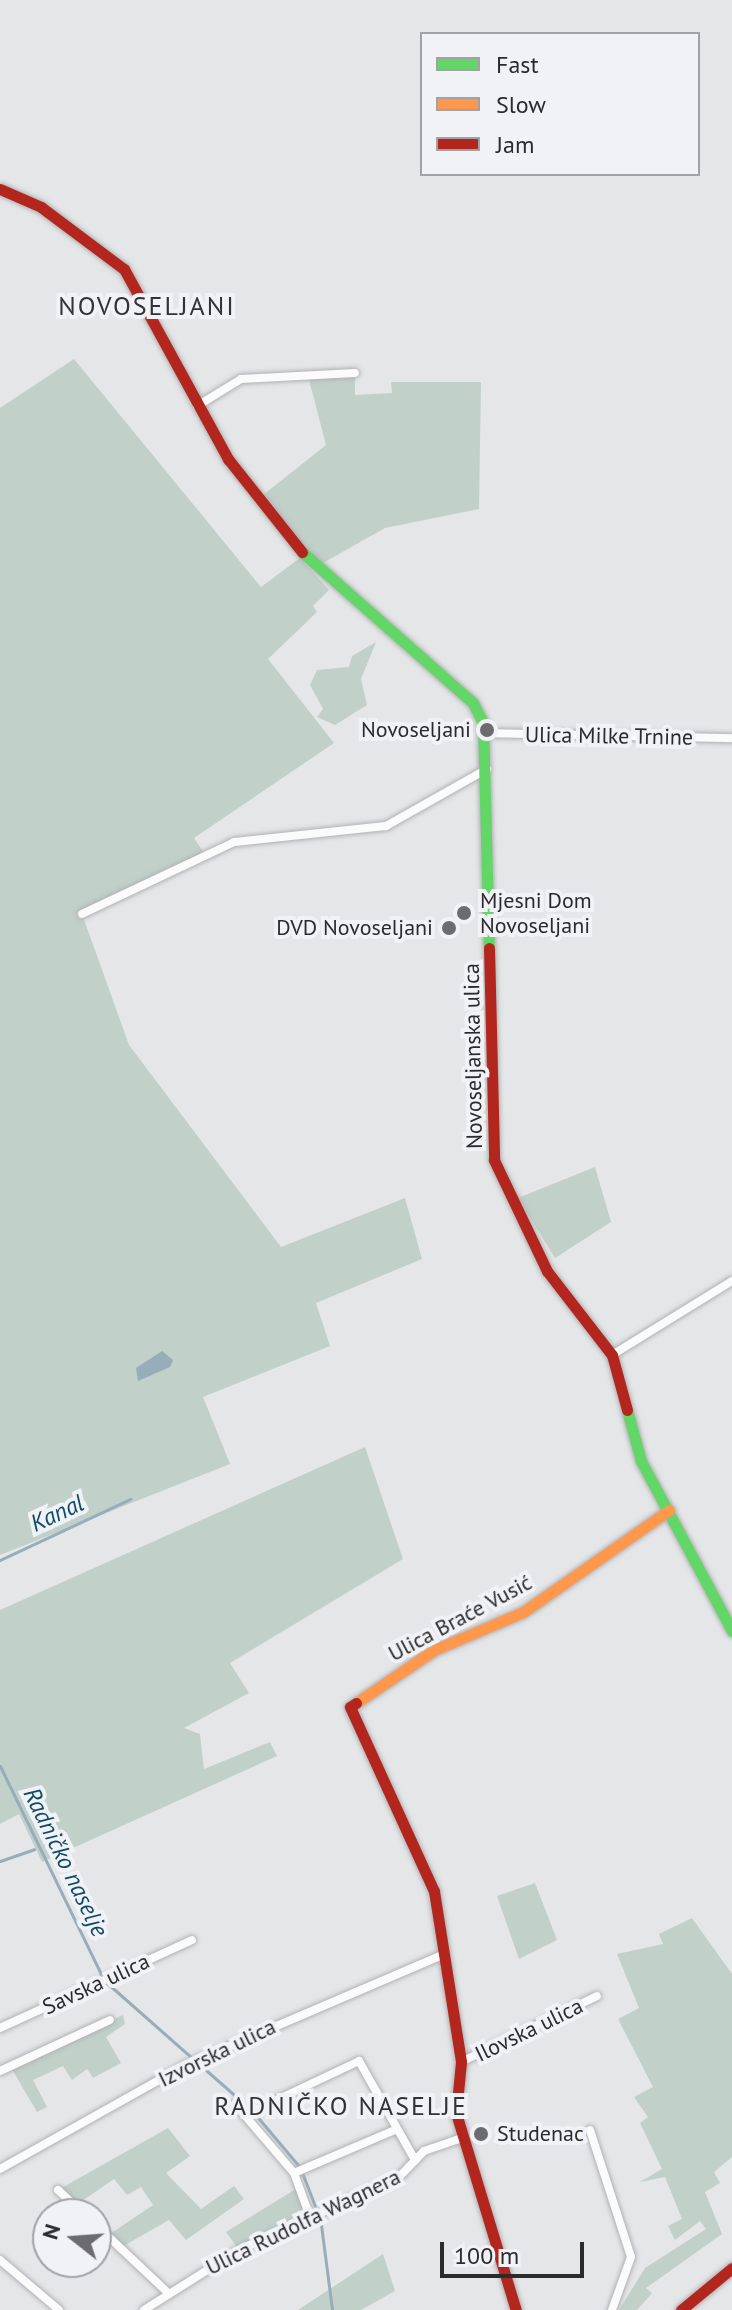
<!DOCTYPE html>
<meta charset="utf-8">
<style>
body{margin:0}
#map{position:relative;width:732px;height:2310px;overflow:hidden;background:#e5e6e8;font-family:"PT Sans",sans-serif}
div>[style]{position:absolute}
.green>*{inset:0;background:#c2d0ca}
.water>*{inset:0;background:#97adba}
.stream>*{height:3px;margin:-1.5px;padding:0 1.5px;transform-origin:1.5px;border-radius:1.5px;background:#97adba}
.roads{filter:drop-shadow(0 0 2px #b1b2b4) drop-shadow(0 0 2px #b1b2b4)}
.street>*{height:8px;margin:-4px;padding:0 4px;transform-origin:4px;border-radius:4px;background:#fbfbfc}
.fast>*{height:11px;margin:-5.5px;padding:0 5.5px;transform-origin:5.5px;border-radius:5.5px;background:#63d668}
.slow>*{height:11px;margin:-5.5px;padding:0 5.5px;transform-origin:5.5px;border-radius:5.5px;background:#ff974d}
.jam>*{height:11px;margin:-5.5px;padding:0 5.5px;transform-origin:5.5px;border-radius:5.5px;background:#b3261e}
.dots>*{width:22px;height:22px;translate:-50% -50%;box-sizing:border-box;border:4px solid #f1f2f6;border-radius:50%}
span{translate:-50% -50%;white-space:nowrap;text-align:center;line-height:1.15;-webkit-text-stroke:8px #f1f2f6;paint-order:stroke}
.poi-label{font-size:22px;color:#2b2b2c}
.right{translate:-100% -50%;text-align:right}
.left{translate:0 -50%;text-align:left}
.street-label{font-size:22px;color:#2b2b2c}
.water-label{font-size:24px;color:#104a67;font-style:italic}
.quarter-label{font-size:26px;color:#333336;letter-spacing:2px}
.legend{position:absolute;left:420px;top:32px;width:280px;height:144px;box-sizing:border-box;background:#f1f2f6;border:2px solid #a2a2a5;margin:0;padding:10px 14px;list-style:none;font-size:24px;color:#2b2b2c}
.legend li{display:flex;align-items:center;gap:16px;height:40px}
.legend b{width:40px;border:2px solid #a2a2a5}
.north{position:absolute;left:32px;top:2198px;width:80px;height:80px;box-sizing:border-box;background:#f1f2f6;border:2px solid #a2a2a5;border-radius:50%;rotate:287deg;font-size:22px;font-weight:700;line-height:32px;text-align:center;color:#2b2b2c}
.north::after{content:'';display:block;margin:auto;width:28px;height:36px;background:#6c6c6e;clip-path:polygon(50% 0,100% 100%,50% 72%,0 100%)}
.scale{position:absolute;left:440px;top:2242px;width:144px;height:36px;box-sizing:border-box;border:4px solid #2b2b2c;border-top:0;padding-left:10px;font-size:24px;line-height:28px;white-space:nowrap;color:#2b2b2c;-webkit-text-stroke:6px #f1f2f6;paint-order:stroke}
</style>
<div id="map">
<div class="green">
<div style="clip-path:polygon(74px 359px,261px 587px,300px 558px,329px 590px,313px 606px,317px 612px,268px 659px,334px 743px,194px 838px,204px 853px,82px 914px,129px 1045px,281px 1247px,405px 1198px,422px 1259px,316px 1303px,330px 1346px,203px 1397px,230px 1464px,0 1555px,0 408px)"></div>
<div style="clip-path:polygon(355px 373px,355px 395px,392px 393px,391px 382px,481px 382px,479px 509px,385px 528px,316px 567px,258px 499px,326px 445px,308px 376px)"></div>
<div style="clip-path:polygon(376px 642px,361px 679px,367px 705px,335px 725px,317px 717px,323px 709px,310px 685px,317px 670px,349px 667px,352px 656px)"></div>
<div style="clip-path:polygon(595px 1167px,611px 1222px,555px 1258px,518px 1198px)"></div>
<div style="clip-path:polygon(365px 1447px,403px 1559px,230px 1663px,249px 1693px,184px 1728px,200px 1734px,204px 1769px,270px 1742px,277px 1756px,42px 1862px,19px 1814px,0 1824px,0 1610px)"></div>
<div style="clip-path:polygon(535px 1883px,557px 1940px,519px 1959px,497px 1896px)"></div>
<div style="clip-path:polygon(692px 1918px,732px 1974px,732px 2157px,714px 2172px,720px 2183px,705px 2192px,722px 2234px,646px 2288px,652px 2293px,637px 2310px,619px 2310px,645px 2268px,706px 2229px,700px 2221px,675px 2240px,668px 2226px,682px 2219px,665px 2177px,640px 2182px,662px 2169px,640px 2123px,648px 2117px,634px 2097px,653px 2087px,618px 2019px,639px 2008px,617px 1954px,663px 1944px,659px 1934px)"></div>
<div style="clip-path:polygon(123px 2015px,125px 2024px,106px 2037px,121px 2063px,93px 2078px,87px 2069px,72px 2080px,63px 2066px,33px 2080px,47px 2107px,37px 2112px,10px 2066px)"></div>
<div style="clip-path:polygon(168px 2128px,190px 2156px,166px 2173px,201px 2209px,234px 2186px,244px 2199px,186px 2240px,169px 2220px,120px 2248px,107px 2236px,153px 2205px,141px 2187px,127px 2195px,114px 2179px,75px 2206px,58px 2190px)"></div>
<div style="clip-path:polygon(299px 2187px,309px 2214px,239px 2250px,226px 2232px)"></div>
<div style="clip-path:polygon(383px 2254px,395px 2291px,361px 2310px,298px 2310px)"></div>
</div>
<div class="water">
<div style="clip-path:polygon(162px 1351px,173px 1360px,170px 1367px,138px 1381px,136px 1368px)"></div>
</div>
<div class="stream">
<div style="left:0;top:1560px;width:144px;rotate:-25.1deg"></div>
<div style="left:0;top:1766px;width:231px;rotate:64.1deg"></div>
<div style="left:0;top:1861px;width:36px;rotate:-19deg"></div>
<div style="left:107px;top:1983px;width:112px;rotate:41.4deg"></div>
<div style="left:199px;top:2064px;width:65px;rotate:41.3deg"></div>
<div style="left:255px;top:2114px;width:67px;rotate:49.9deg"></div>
<div style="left:303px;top:2175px;width:33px;rotate:69deg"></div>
<div style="left:320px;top:2217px;width:94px;rotate:82.6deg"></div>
</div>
<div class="roads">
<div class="street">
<div style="left:197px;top:406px;width:52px;rotate:-31.5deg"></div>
<div style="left:241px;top:379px;width:114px;rotate:-3deg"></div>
<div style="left:485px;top:733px;width:247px;rotate:1.2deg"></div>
<div style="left:82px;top:914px;width:168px;rotate:-25.3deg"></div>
<div style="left:234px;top:842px;width:153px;rotate:-6deg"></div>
<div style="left:386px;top:826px;width:116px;rotate:-29.4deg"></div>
<div style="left:612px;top:1355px;width:141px;rotate:-31.7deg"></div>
<div style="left:0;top:2028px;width:211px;rotate:-24.6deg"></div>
<div style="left:461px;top:2062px;width:151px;rotate:-25.9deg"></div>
<div style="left:0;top:2071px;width:121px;rotate:-24.9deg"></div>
<div style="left:235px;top:2104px;width:91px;rotate:49.5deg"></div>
<div style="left:294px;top:2173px;width:44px;rotate:69.9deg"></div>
<div style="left:247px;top:2114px;width:124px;rotate:-25.3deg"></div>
<div style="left:359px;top:2061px;width:114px;rotate:60.5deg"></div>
<div style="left:590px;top:2130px;width:133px;rotate:72.1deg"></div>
<div style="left:631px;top:2257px;width:56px;rotate:109.7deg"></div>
<div style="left:0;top:2169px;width:215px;rotate:-29.2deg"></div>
<div style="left:188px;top:2064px;width:276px;rotate:-23.2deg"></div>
<div style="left:294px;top:2173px;width:110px;rotate:-23.1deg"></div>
<div style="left:58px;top:2190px;width:35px;rotate:43deg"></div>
<div style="left:96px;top:2225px;width:98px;rotate:43.3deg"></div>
<div style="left:0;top:2260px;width:77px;rotate:40.3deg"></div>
<div style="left:144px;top:2310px;width:112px;rotate:-32.3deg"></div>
<div style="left:239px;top:2250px;width:176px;rotate:-24.5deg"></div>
<div style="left:399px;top:2177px;width:36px;rotate:-46deg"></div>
<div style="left:424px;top:2151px;width:40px;rotate:-18.9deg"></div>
</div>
<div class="fast">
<div style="left:302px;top:552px;width:228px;rotate:41.4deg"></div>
<div style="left:473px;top:703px;width:22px;rotate:63deg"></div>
<div style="left:483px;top:723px;width:225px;rotate:88.5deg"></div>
<div style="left:627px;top:1410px;width:53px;rotate:74.6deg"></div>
<div style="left:641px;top:1461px;width:193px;rotate:61.8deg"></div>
</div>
<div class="slow">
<div style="left:356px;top:1703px;width:94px;rotate:-34.2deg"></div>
<div style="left:434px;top:1650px;width:97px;rotate:-23.1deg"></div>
<div style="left:523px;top:1612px;width:178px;rotate:-34.9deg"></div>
</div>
<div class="jam">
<div style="left:0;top:189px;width:45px;rotate:23.7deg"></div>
<div style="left:41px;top:207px;width:104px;rotate:36.8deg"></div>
<div style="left:124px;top:269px;width:217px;rotate:61.3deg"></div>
<div style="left:228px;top:459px;width:119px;rotate:51.5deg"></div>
<div style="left:489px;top:948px;width:212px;rotate:88.6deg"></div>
<div style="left:494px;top:1160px;width:123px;rotate:64.5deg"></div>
<div style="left:547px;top:1271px;width:106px;rotate:52.3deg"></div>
<div style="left:612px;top:1355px;width:57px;rotate:74.7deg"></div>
<div style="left:356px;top:1703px;width:7px;rotate:146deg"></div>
<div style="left:350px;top:1707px;width:202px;rotate:65.5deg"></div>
<div style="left:434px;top:1891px;width:173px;rotate:81deg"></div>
<div style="left:461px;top:2062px;width:51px;rotate:95.6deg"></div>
<div style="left:456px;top:2113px;width:206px;rotate:73.1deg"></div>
<div style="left:681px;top:2310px;width:66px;rotate:-39.5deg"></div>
</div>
</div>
<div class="dots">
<div style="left:487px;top:730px;background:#6c6c6e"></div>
<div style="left:464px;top:913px;background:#6c6c6e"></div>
<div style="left:449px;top:928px;background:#6c6c6e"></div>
<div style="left:481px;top:2134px;background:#6c6c6e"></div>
</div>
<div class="poi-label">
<span class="right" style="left:471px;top:730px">Novoseljani</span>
<span class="left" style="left:480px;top:913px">Mjesni Dom<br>Novoseljani</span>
<span class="right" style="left:433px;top:928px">DVD Novoseljani</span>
<span class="left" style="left:497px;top:2134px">Studenac</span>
</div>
<div class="street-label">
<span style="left:609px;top:736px;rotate:1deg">Ulica Milke Trnine</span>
<span style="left:473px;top:1056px;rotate:-91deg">Novoseljanska ulica</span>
<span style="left:460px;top:1618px;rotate:-28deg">Ulica Braće Vusić</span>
<span style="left:96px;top:1984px;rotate:-25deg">Savska ulica</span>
<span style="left:529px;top:2030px;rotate:-26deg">Ilovska ulica</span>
<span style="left:217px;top:2053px;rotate:-26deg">Izvorska ulica</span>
<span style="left:303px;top:2222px;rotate:-26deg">Ulica Rudolfa Wagnera</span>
</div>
<div class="water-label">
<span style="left:57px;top:1513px;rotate:-25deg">Kanal</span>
<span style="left:66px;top:1862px;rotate:64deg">Radničko naselje</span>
</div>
<div class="quarter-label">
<span style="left:147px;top:306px">NOVOSELJANI</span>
<span style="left:341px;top:2106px">RADNIČKO NASELJE</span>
</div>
<ul class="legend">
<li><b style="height:10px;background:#63d668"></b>Fast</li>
<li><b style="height:10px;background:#ff974d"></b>Slow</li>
<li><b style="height:10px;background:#b3261e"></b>Jam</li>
</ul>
<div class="north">N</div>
<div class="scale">100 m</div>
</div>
